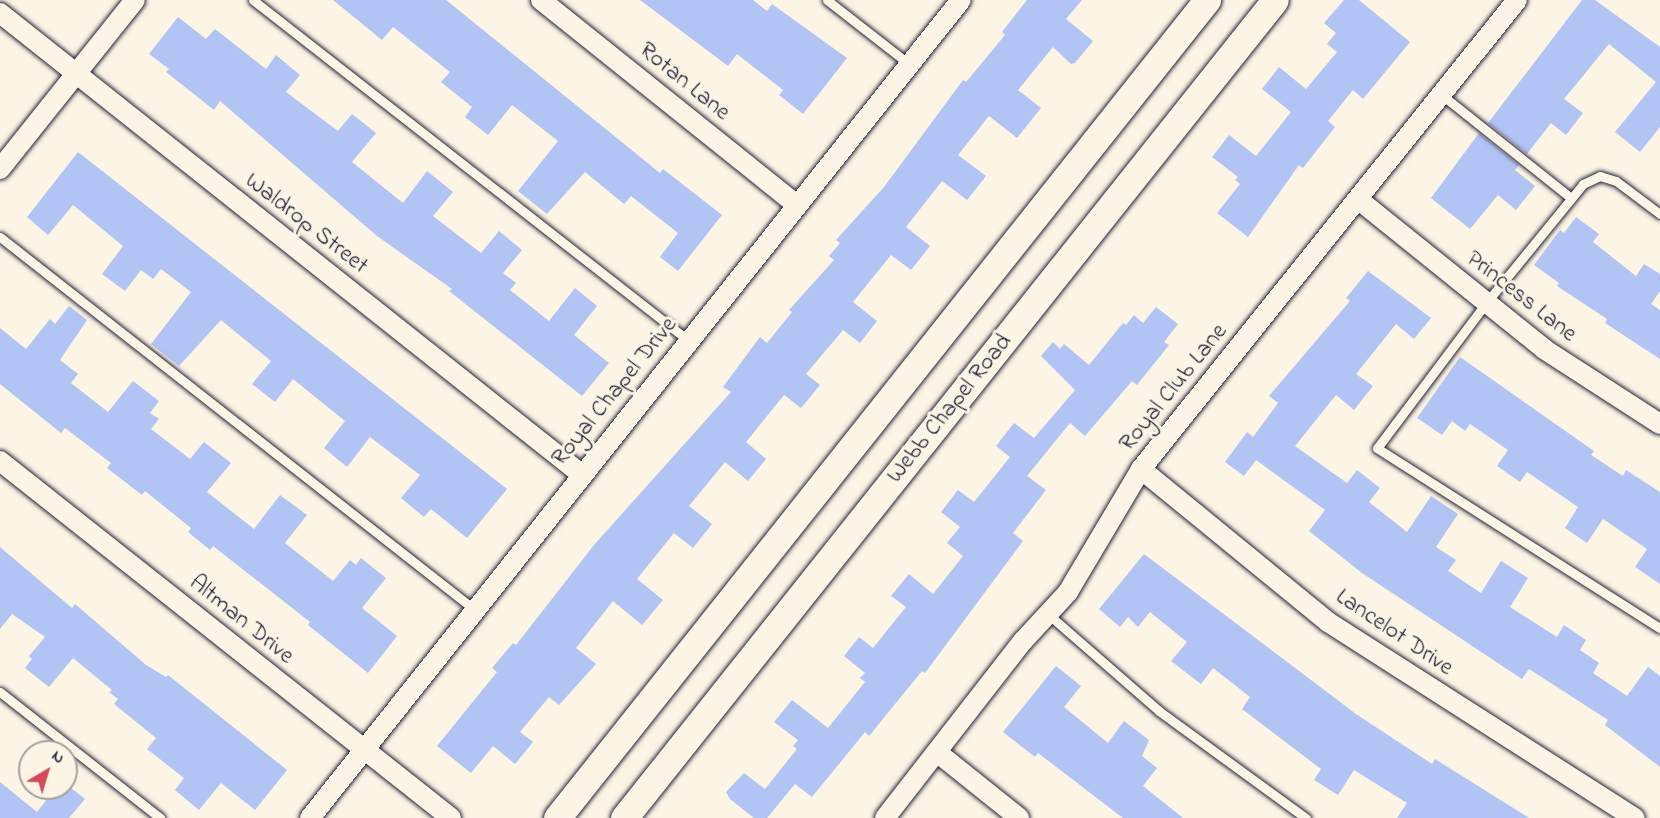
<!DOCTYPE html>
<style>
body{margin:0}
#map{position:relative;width:1660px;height:818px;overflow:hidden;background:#fcf5e5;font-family:"Indie Flower",sans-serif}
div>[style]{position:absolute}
.building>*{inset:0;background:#b2c4f4}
.roads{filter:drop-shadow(0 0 2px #22223b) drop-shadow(0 0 2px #22223b)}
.lane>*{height:9px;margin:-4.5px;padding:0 4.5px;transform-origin:4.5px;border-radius:4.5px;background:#fcf5e5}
.street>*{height:20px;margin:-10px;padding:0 10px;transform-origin:10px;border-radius:10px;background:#fcf5e5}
.secondary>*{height:27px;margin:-13.5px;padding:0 13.5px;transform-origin:13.5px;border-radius:13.5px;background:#fcf5e5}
span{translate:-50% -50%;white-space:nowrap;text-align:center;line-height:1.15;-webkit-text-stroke:6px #fcf5e5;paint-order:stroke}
.street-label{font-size:24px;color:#22223b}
.north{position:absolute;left:18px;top:740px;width:60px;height:60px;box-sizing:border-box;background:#fcf5e5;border:2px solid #a5a1a1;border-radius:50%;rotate:38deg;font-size:16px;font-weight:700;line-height:24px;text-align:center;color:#22223b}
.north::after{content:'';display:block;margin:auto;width:21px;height:27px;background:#d1495b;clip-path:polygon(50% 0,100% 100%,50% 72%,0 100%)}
</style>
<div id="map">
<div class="building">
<div style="clip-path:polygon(333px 0,446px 0,660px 173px,663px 169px,722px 215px,678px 271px,660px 257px,678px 233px,631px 196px,624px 204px,585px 172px,547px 214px,518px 191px,558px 141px,512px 105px,488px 135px,465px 117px,472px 107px,441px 82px,450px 72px,393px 27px,382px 40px)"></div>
<div style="clip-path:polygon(640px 0,753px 0,767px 11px,772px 4px,847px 58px,803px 114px,779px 95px,783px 90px,737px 54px,728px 66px)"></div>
<div style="clip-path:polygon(1027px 0,1082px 0,1066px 19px,1093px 41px,1075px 63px,1071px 64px,1053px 47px,1018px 90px,1041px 108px,1017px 138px,989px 116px,958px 155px,986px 176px,967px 200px,942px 181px,906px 227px,930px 246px,911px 270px,891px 255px,853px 302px,877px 321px,860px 343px,843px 330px,806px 374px,820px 385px,801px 408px,784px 395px,746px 442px,766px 459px,748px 481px,725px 462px,689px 506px,712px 524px,693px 548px,674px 533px,637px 579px,663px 600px,642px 625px,613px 601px,576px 648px,596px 664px,559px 705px,549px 697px,520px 732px,533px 742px,515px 764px,493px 746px,471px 773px,437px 746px,497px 672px,492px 668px,513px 643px,516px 645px,594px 545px,731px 392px,723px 387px,760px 337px,767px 343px,792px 312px,789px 310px,834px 260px,829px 256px,840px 243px,836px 240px,884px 187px,963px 80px,966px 82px,1005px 35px,1002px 32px)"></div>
<div style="clip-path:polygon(1344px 0,1359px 0,1410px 42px,1363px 99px,1353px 90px,1328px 121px,1335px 127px,1303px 168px,1299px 165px,1248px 237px,1217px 213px,1240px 184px,1235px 180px,1238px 177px,1212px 157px,1229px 135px,1256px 156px,1291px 112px,1262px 89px,1279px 67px,1306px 89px,1337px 52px,1327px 44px,1336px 33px,1324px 23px)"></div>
<div style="clip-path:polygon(1582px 0,1595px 0,1660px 47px,1660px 127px,1640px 152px,1615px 132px,1656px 82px,1609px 44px,1564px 99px,1583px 113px,1566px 135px,1551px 123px,1527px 154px,1488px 123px)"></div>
<div style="clip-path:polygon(178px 17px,206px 39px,215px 29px,266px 69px,276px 55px,300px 75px,286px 92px,338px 131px,352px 114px,376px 133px,352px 162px,403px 203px,427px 171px,453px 192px,433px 216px,481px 253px,499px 231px,522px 250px,503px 273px,516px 283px,510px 290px,549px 321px,575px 288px,597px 306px,574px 335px,609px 363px,582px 396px,449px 291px,452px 289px,377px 236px,220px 101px,214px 110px,166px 72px,169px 69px,149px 54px)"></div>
<div style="clip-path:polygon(1479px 133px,1519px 165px,1515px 170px,1535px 186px,1516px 210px,1498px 195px,1470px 229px,1431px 198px)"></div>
<div style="clip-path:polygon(78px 152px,507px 489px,467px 538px,431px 509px,424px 517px,401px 498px,420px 475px,370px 437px,347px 467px,324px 448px,345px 421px,293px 379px,275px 402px,252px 384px,271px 361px,221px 320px,179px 366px,151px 344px,191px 292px,161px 269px,153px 279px,141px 270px,125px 291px,102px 274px,123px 246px,73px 205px,48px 235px,27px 217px)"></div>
<div style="clip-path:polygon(1576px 217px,1599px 234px,1593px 242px,1636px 276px,1644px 264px,1660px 274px,1660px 291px,1651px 304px,1660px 310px,1660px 359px,1605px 323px,1607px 319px,1557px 286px,1559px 283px,1534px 265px,1560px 230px,1564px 233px)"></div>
<div style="clip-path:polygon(1368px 271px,1431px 318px,1414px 339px,1396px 324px,1356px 374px,1373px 386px,1354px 410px,1336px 395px,1295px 446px,1347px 483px,1357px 470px,1380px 488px,1369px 502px,1407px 532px,1431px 496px,1458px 514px,1436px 547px,1456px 560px,1448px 571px,1481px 593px,1501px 561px,1528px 578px,1510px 607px,1557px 637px,1564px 625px,1586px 640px,1580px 650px,1599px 663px,1593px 673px,1627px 696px,1648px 667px,1660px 676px,1660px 767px,1605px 725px,1608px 720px,1529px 669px,1522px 679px,1362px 573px,1309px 531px,1325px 510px,1256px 460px,1244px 476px,1225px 462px,1247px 432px,1253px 437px,1278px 403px,1269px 396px,1350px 301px,1346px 298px)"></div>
<div style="clip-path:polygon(69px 306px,87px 320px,60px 360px,78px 374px,71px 383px,108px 412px,133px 381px,159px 401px,150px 413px,159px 419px,151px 429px,190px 459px,204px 442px,231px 463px,207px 492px,254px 529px,280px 495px,307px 515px,285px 543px,333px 581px,350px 560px,356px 565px,361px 558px,386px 578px,362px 608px,397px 636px,368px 673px,308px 625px,310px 622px,213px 546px,210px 550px,188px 532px,191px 528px,145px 491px,142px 495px,107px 468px,111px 463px,65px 428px,61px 433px,0 384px,0 328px,26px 349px,50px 319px,55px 324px)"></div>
<div style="clip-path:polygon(1156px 307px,1178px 324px,1164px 342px,1169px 345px,1137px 385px,1132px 381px,1085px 436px,1070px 423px,1027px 476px,1046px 490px,1013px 533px,1023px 541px,925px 673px,922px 671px,869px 736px,865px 732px,812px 797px,795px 784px,767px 818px,754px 818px,730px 799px,726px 792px,744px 773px,765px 789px,797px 749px,793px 746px,798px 740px,774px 722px,792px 700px,828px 728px,865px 682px,860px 678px,865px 673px,844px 656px,859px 637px,873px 648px,906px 607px,891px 596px,909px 574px,933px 594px,963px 556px,947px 543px,960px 527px,941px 512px,958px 490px,974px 502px,1010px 457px,996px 446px,1014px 423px,1034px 438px,1075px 390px,1041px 356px,1053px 342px,1060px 349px,1064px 344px,1089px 365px,1123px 323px,1126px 325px,1134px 315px,1143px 323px)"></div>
<div style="clip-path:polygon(1460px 357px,1594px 451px,1591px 455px,1623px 476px,1626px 470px,1660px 492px,1660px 584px,1635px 567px,1647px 549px,1603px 519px,1587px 543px,1565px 528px,1578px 507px,1527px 472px,1520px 482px,1497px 466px,1508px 450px,1470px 424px,1465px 431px,1452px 421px,1442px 435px,1417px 418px)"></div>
<div style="clip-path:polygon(0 547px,72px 608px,75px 604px,146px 665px,166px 677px,168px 675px,287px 770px,255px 810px,221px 783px,199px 810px,175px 790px,184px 778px,147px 749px,156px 738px,114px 704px,118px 699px,109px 692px,112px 690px,73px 658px,49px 687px,25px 668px,32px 659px,29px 656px,45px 637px,12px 614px,0 629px)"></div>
<div style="clip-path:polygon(1144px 554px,1356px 714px,1432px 764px,1435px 759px,1529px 818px,1397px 818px,1407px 803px,1354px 770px,1338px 795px,1314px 780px,1321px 769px,1242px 709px,1250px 697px,1213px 668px,1201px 684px,1171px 661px,1187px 642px,1150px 612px,1138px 627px,1128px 617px,1120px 627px,1099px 609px)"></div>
<div style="clip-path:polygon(1056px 666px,1081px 686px,1064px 707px,1108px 743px,1124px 721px,1149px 740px,1142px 756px,1157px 768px,1143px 786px,1183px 818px,1123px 818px,1038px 753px,1035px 757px,1003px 732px)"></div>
<div style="clip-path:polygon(0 782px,37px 812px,56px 788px,66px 788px,66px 784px,85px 799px,69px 818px,0 818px)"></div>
</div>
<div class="roads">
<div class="lane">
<div style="left:253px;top:0;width:554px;rotate:38.03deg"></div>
<div style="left:827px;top:0;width:104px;rotate:38deg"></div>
<div style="left:1442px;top:95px;width:165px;rotate:38.6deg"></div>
<div style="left:1660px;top:214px;width:55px;rotate:-143.1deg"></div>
<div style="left:1616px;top:181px;width:17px;rotate:-163deg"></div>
<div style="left:1600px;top:176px;width:19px;rotate:155deg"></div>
<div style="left:1583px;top:184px;width:154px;rotate:129.2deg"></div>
<div style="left:1486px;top:303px;width:181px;rotate:126.9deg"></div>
<div style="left:1377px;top:448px;width:335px;rotate:32.5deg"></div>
<div style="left:0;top:237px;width:604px;rotate:38.14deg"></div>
<div style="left:1048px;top:614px;width:147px;rotate:41.1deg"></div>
<div style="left:1159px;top:711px;width:182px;rotate:36.1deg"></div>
<div style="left:0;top:692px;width:204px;rotate:38.2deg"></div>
</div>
<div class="street">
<div style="left:541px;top:0;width:327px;rotate:38.7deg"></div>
<div style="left:0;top:13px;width:742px;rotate:38.43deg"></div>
<div style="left:0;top:169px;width:216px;rotate:-51.4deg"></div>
<div style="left:1359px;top:200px;width:238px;rotate:38.8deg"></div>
<div style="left:1544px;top:349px;width:138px;rotate:32.9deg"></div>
<div style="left:0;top:461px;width:575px;rotate:38.36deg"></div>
<div style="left:1141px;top:469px;width:242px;rotate:39.3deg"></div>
<div style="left:1328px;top:622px;width:364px;rotate:32.6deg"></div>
<div style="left:938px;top:753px;width:104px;rotate:38.7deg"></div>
<div style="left:310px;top:818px;width:1045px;rotate:-51.49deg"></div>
<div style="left:885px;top:818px;width:224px;rotate:-52.1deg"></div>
<div style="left:1023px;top:641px;width:67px;rotate:-47.4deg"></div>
<div style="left:1068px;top:592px;width:143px;rotate:-59.3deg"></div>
<div style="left:1141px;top:469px;width:601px;rotate:-51.28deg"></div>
</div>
<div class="secondary">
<div style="left:557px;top:818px;width:1045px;rotate:-51.53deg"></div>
<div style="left:624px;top:818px;width:1045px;rotate:-51.49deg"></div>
</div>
</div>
<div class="street-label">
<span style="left:684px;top:82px;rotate:39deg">Rotan Lane</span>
<span style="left:306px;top:224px;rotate:38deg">Waldrop Street</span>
<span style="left:1521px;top:297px;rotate:38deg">Princess Lane</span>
<span style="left:1174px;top:388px;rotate:-51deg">Royal Club Lane</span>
<span style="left:615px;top:392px;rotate:-51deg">Royal Chapel Drive</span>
<span style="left:950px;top:409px;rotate:-51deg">Webb Chapel Road</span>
<span style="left:241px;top:620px;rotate:39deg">Altman Drive</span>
<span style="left:1394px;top:633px;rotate:34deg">Lancelot Drive</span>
</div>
<div class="north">N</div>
</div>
